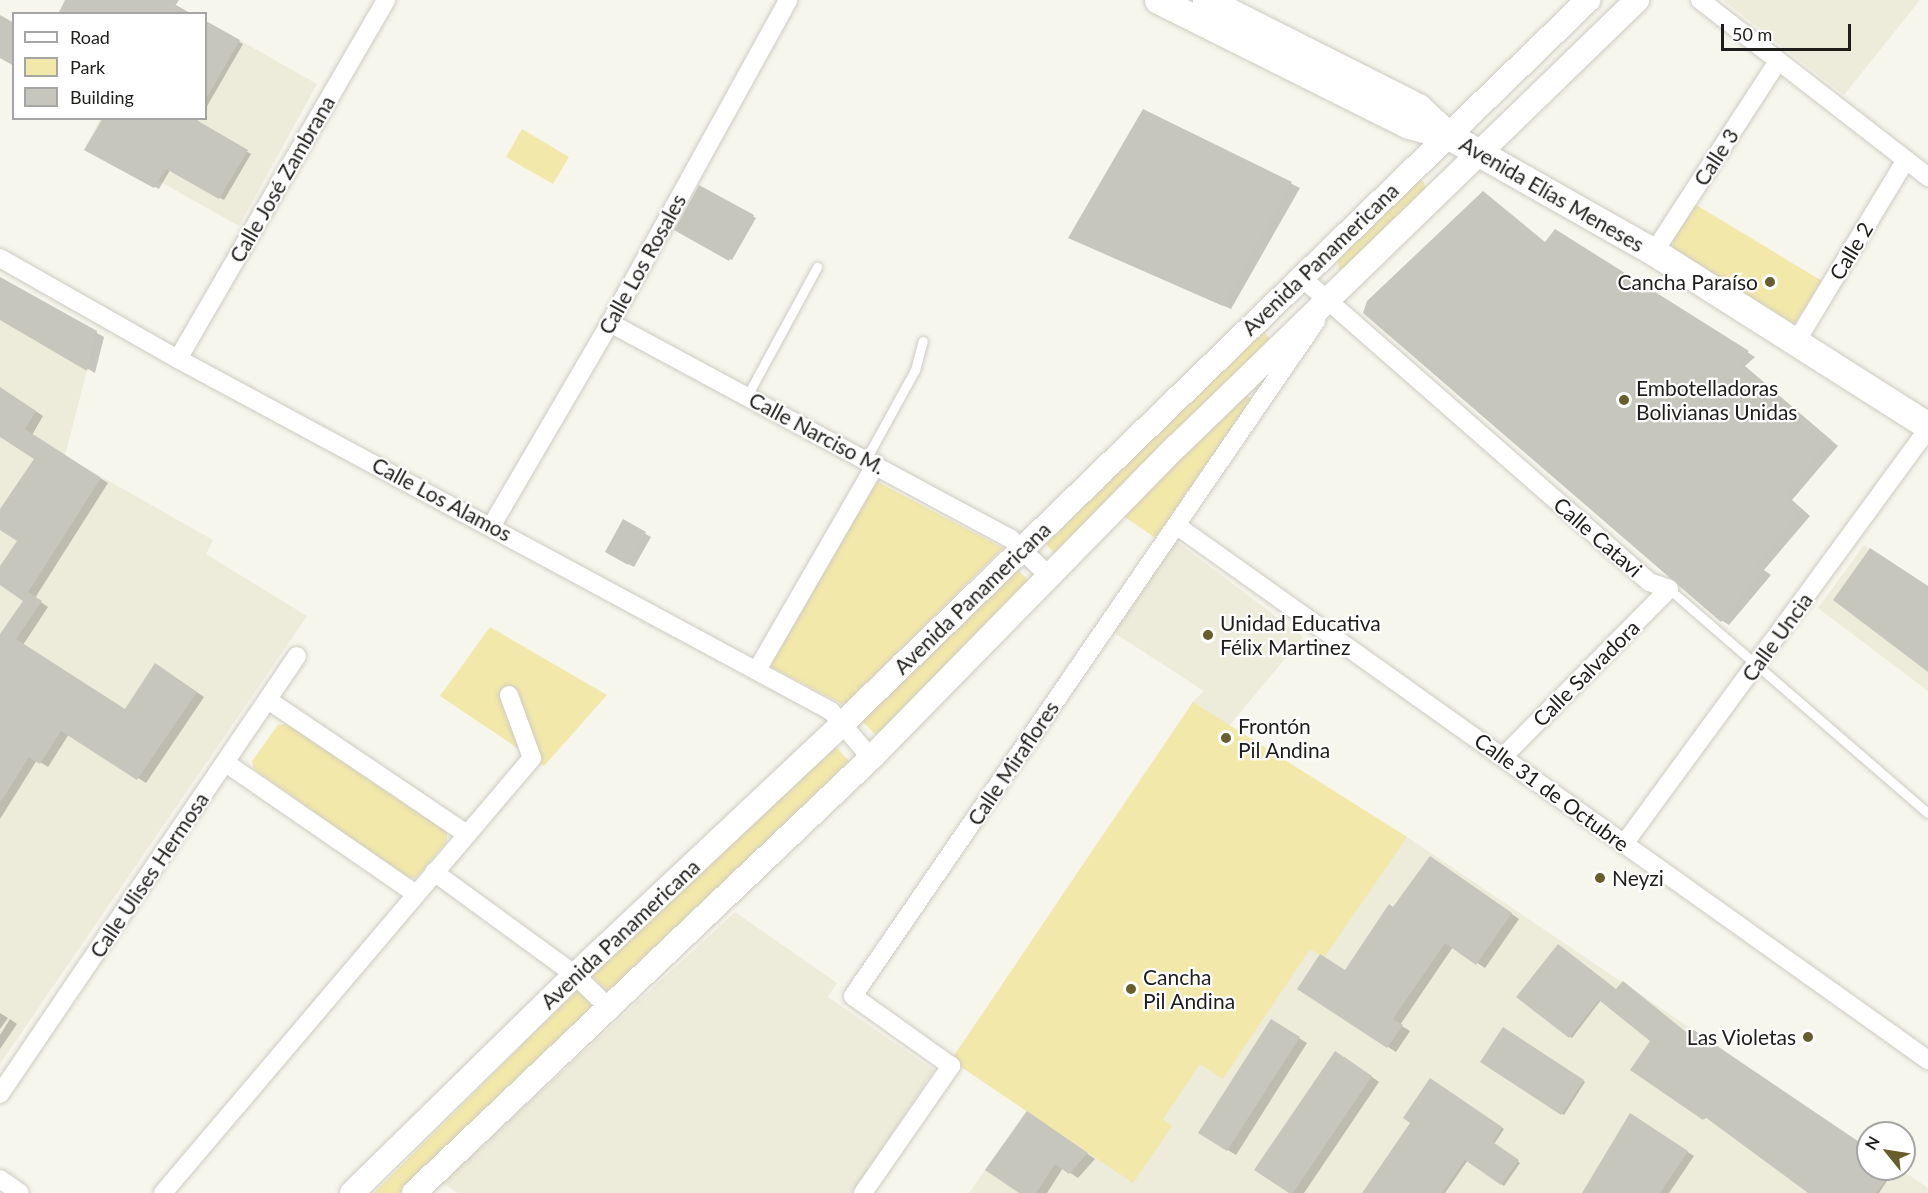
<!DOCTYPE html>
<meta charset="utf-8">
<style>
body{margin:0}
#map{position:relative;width:1928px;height:1193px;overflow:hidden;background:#f7f6ed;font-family:Lato,sans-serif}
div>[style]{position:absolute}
.built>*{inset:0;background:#edebda}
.green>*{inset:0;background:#f2e8aa}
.shadow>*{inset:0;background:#0003}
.building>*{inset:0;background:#c7c6bd}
.roads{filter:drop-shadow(0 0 2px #cdcbc2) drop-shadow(0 0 2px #cdcbc2)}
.service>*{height:9px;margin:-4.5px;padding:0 4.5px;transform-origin:4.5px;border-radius:4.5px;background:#fff}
.minor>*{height:18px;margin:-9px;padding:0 9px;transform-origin:9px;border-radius:9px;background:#fff}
.secondary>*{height:24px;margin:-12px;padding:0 12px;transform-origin:12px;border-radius:12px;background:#fff}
.primary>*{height:27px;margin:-13.5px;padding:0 13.5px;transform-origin:13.5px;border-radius:13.5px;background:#fff}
.dots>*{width:16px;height:16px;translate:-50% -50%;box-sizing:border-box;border:3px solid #fff;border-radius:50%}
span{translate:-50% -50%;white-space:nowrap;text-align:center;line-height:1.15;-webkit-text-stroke:4.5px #fff;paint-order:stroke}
.street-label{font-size:21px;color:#1f1e1b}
.poi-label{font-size:21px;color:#1f1e1b}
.right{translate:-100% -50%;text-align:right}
.left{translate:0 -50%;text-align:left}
.legend{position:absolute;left:12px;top:12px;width:195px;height:108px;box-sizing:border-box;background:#fff;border:2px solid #a5a5a4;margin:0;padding:8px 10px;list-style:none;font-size:18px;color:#1f1e1b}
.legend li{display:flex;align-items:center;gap:12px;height:30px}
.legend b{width:30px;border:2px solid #a5a5a4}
.north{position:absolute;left:1856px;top:1121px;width:60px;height:60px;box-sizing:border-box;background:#fff;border:2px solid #a5a5a4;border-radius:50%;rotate:300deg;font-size:16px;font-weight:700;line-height:24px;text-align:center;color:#1f1e1b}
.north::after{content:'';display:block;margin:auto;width:21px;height:27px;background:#675e2b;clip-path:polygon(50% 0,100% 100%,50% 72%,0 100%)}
.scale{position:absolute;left:1721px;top:24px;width:130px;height:27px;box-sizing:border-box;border:3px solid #1f1e1b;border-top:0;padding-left:8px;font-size:18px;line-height:21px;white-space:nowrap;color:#1f1e1b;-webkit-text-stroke:4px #fff;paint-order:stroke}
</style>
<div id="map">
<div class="built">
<div style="clip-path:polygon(1723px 0,1920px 0,1844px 95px)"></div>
<div style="clip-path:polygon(206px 21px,317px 84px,239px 226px,159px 181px,154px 188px,84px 150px,100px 119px,206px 118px)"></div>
<div style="clip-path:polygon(0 277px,97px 331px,65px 456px,213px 540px,206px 554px,307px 616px,0 1064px)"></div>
<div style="clip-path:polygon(1176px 541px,1303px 637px,1229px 726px,1407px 837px,1868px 1148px,1868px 1169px,1900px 1169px,1928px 1188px,1928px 1193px,969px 1193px,1026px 1111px,951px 1060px,1193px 702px,1204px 691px,1113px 632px)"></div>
<div style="clip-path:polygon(1864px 545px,1928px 586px,1928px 691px,1818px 608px)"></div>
<div style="clip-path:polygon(735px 912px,837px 983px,828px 997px,934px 1070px,853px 1193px,458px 1193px,442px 1183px)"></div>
</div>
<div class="green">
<div style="clip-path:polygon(522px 129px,569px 157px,553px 184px,506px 157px)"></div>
<div style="clip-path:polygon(1415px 179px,1423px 181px,1427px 191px,1344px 270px,1339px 269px,1337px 256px)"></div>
<div style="clip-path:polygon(1693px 203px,1822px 281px,1794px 324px,1673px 249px,1673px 238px)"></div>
<div style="clip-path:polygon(1262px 329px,1271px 340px,1057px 556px,1046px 544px)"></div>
<div style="clip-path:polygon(1243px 392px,1253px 401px,1157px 539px,1122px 515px)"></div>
<div style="clip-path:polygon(876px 481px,1003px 548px,844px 705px,769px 666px)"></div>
<div style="clip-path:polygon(1017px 569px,1032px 584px,876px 735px,861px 720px)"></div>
<div style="clip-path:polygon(490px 627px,607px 695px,544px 766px,440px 696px)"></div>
<div style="clip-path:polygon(1193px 702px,1407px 837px,1324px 958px,1310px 949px,1223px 1079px,1200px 1064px,1163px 1119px,1172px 1126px,1133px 1183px,951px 1060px)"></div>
<div style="clip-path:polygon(288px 724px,447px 832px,447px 841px,417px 877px,407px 879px,254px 769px,252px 761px,278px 725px)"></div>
<div style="clip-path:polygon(833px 744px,849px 761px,609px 994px,592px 976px)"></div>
<div style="clip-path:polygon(577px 990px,594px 1008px,400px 1193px,374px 1193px)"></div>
</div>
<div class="shadow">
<div style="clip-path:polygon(67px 0,179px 0,175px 6px)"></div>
<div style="clip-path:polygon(206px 23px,243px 44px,206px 108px)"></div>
<div style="clip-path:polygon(1143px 111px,1300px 188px,1231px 309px,1079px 242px)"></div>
<div style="clip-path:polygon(103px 118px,199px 118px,197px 123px,251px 154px,224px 200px,170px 170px,159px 189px,86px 150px)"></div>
<div style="clip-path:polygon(700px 187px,756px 218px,732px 260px,676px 229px)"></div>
<div style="clip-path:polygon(1564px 236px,1755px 357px,1745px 366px,1838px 446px,1792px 500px,1810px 516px,1764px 570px,1771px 575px,1729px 625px,1721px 620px,1546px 243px)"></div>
<div style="clip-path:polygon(0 278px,104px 337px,95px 373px,0 318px)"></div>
<div style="clip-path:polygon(0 388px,43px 416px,32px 435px,108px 483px,35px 598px,48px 607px,23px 645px,125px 710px,164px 670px,204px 697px,146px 783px,69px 734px,48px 767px,37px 760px,0 819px,0 636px,25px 600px,0 584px,0 568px,19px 541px,0 528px,0 512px,37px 459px,0 435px)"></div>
<div style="clip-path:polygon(624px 522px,651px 537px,634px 567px,607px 552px)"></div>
<div style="clip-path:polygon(1438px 862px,1519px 919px,1485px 968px,1453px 947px,1400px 1025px,1410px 1031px,1396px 1052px,1299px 989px,1346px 971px)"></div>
<div style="clip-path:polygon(1617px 991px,1868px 1149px,1868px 1169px,1895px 1169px,1879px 1193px,1812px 1193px,1707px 1117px,1704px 1119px,1652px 1041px,1601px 1000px,1572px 1038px,1518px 997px)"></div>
<div style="clip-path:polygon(0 1013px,8px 1018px,0 1029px)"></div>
<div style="clip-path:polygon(10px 1019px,17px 1024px,0 1049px,0 1035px)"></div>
<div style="clip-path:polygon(1271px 1021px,1307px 1043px,1236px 1155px,1200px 1133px)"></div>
<div style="clip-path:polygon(1503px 1029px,1585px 1082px,1564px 1115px,1482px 1061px)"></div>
<div style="clip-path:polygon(1344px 1057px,1379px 1082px,1304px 1193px,1291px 1193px)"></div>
<div style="clip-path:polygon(1430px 1080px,1504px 1129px,1494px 1144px,1520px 1163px,1504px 1186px,1468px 1160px,1445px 1193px,1364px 1193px,1412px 1122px)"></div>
<div style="clip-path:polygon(1630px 1115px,1694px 1156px,1669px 1193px,1584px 1193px)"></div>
<div style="clip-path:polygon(1035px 1118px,1095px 1159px,1078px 1178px,1063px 1168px,1047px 1193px,1022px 1193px)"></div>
</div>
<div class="building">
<div style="clip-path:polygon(65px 0,167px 0,192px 14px,58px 14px)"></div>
<div style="clip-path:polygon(0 15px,14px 23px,14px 66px,0 58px)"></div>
<div style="clip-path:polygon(206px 21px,240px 40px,206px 99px)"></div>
<div style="clip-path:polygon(1143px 109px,1292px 182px,1223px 306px,1068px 238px)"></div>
<div style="clip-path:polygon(103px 118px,193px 118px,248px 150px,219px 199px,166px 169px,154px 188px,84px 150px)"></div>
<div style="clip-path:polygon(699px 185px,754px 215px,729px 261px,674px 230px)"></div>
<div style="clip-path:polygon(1483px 191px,1545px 242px,1555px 229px,1749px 351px,1738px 361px,1831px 440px,1785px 495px,1802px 510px,1757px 564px,1763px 570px,1721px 622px,1363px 313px,1367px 301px)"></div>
<div style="clip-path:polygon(0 277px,97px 331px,87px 371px,0 320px)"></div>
<div style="clip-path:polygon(0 387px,36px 411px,25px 429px,101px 478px,25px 597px,28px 592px,42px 601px,16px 639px,125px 709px,155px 663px,197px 692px,137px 780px,61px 731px,40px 764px,29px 757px,0 803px,0 634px,23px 601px,0 585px,0 566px,17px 541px,0 530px,0 509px,34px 459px,0 437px)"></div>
<div style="clip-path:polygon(623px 519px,646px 532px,628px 565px,605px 552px)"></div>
<div style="clip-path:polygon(1870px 548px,1928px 586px,1928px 672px,1833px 600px)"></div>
<div style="clip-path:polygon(1430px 856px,1512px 913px,1476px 965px,1445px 943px,1393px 1019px,1403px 1025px,1387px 1048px,1297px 989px,1320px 954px,1345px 970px,1389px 904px,1393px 907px)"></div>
<div style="clip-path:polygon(1558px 944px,1616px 989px,1623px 981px,1686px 1032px,1689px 1027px,1868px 1148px,1868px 1169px,1893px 1169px,1876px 1193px,1808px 1193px,1705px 1117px,1703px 1120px,1630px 1070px,1650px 1041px,1599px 1000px,1569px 1038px,1516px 997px)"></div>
<div style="clip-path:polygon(1271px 1019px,1300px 1037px,1227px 1151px,1198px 1133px)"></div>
<div style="clip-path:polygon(1503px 1027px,1584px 1080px,1561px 1115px,1480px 1062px)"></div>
<div style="clip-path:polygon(1335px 1051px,1372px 1076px,1293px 1193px,1289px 1193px,1254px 1170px)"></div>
<div style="clip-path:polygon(1430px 1078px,1502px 1127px,1493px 1142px,1519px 1160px,1501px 1185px,1465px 1160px,1442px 1193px,1362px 1193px,1410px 1123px,1403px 1118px)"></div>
<div style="clip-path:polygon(1027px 1111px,1088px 1153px,1069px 1174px,1055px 1164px,1036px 1193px,1019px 1193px,985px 1170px)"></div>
<div style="clip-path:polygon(1630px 1113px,1688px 1151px,1660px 1193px,1582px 1193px)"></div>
</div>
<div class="roads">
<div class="service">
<div style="left:747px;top:396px;width:147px;rotate:-61.5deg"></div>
<div style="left:866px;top:459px;width:102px;rotate:-61.2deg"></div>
<div style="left:915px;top:370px;width:30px;rotate:-75deg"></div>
<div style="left:1669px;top:589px;width:342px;rotate:40.9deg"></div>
</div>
<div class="minor">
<div style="left:1700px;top:0;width:289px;rotate:37.8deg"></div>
<div style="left:1654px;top:252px;width:228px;rotate:-57deg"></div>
<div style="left:0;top:258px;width:205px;rotate:29.6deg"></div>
<div style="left:178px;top:359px;width:742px;rotate:28.33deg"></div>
<div style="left:831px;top:711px;width:62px;rotate:49.6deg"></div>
<div style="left:1301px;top:277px;width:463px;rotate:41.2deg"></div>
<div style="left:1649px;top:582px;width:21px;rotate:19deg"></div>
<div style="left:1669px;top:589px;width:236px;rotate:134.7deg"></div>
<div style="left:610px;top:323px;width:454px;rotate:28.3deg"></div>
<div style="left:1010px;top:538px;width:56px;rotate:44.3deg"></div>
<div style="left:1796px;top:342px;width:213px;rotate:-58.9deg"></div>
<div style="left:178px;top:359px;width:415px;rotate:-59.9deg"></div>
<div style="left:492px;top:525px;width:234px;rotate:-59.7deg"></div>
<div style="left:610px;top:323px;width:369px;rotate:-61.1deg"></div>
<div style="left:1176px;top:525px;width:923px;rotate:35.43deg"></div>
<div style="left:757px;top:670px;width:238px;rotate:-60deg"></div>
<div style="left:268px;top:700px;width:240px;rotate:34deg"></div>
<div style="left:226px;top:763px;width:231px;rotate:34.6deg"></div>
<div style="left:1624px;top:844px;width:514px;rotate:-53.78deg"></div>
<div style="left:434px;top:872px;width:175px;rotate:36.1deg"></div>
<div style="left:575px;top:975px;width:47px;rotate:44.1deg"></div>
<div style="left:0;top:1094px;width:529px;rotate:-55.86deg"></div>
<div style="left:0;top:1179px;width:24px;rotate:35deg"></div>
<div style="left:163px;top:1193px;width:570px;rotate:-49.69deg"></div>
<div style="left:532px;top:758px;width:67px;rotate:-110.1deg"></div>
<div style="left:863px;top:1193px;width:155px;rotate:-55.3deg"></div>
<div style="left:951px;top:1066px;width:120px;rotate:-144.5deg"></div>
<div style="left:853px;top:996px;width:819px;rotate:-55.55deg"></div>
</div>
<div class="secondary">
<div style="left:352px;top:1193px;width:312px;rotate:-44.4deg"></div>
<div style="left:575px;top:975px;width:366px;rotate:-43.2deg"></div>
<div style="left:842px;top:724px;width:1040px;rotate:-44.14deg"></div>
<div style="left:414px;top:1193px;width:631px;rotate:-43.59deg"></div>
<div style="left:871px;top:758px;width:437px;rotate:-45.6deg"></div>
<div style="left:1177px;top:446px;width:641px;rotate:-44.11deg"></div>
</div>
<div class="primary">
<div style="left:1158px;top:0;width:280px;rotate:26.5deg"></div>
<div style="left:1409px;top:125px;width:39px;rotate:15deg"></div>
<div style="left:1206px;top:0;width:237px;rotate:26.8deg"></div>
<div style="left:1418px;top:107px;width:42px;rotate:43.1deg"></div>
<div style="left:1449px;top:136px;width:236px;rotate:29.5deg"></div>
<div style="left:1654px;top:252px;width:325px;rotate:32.4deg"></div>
</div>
</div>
<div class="dots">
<div style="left:1770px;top:282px;background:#675e2b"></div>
<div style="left:1624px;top:400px;background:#675e2b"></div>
<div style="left:1208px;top:635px;background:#675e2b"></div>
<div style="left:1226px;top:738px;background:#675e2b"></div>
<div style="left:1600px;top:878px;background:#675e2b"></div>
<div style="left:1131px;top:989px;background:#675e2b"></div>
<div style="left:1808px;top:1037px;background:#675e2b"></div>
</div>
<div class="street-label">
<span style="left:1716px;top:157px;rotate:-57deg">Calle 3</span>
<span style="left:282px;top:179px;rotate:-60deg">Calle José Zambrana</span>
<span style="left:1552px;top:194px;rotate:30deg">Avenida Elías Meneses</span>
<span style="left:1851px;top:251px;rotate:-59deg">Calle 2</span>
<span style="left:1320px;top:259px;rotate:-44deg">Avenida Panamericana</span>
<span style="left:642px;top:264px;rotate:-61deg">Calle Los Rosales</span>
<span style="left:817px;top:433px;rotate:28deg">Calle Narciso M.</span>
<span style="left:442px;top:499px;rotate:28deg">Calle Los Alamos</span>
<span style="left:1598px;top:537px;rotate:41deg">Calle Catavi</span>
<span style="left:972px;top:598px;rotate:-44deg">Avenida Panamericana</span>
<span style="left:1777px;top:637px;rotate:-54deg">Calle Uncia</span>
<span style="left:1586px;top:673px;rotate:-45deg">Calle Salvadora</span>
<span style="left:1013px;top:763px;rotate:-56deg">Calle Miraflores</span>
<span style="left:1552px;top:792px;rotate:36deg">Calle 31 de Octubre</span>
<span style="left:149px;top:875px;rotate:-56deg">Calle Ulises Hermosa</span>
<span style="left:620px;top:934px;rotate:-43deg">Avenida Panamericana</span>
</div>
<div class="poi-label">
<span class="right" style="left:1758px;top:282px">Cancha Paraíso</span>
<span class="left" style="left:1636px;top:400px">Embotelladoras<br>Bolivianas Unidas</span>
<span class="left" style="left:1220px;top:635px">Unidad Educativa<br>Félix Martinez</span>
<span class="left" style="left:1238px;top:738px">Frontón<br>Pil Andina</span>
<span class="left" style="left:1612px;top:878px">Neyzi</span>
<span class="left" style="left:1143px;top:989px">Cancha<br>Pil Andina</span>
<span class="right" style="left:1796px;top:1037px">Las Violetas</span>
</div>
<ul class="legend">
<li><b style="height:8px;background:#fff"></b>Road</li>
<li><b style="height:16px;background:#f2e8aa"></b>Park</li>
<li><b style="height:16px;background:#c7c6bd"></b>Building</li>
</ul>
<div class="north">N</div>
<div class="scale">50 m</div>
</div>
